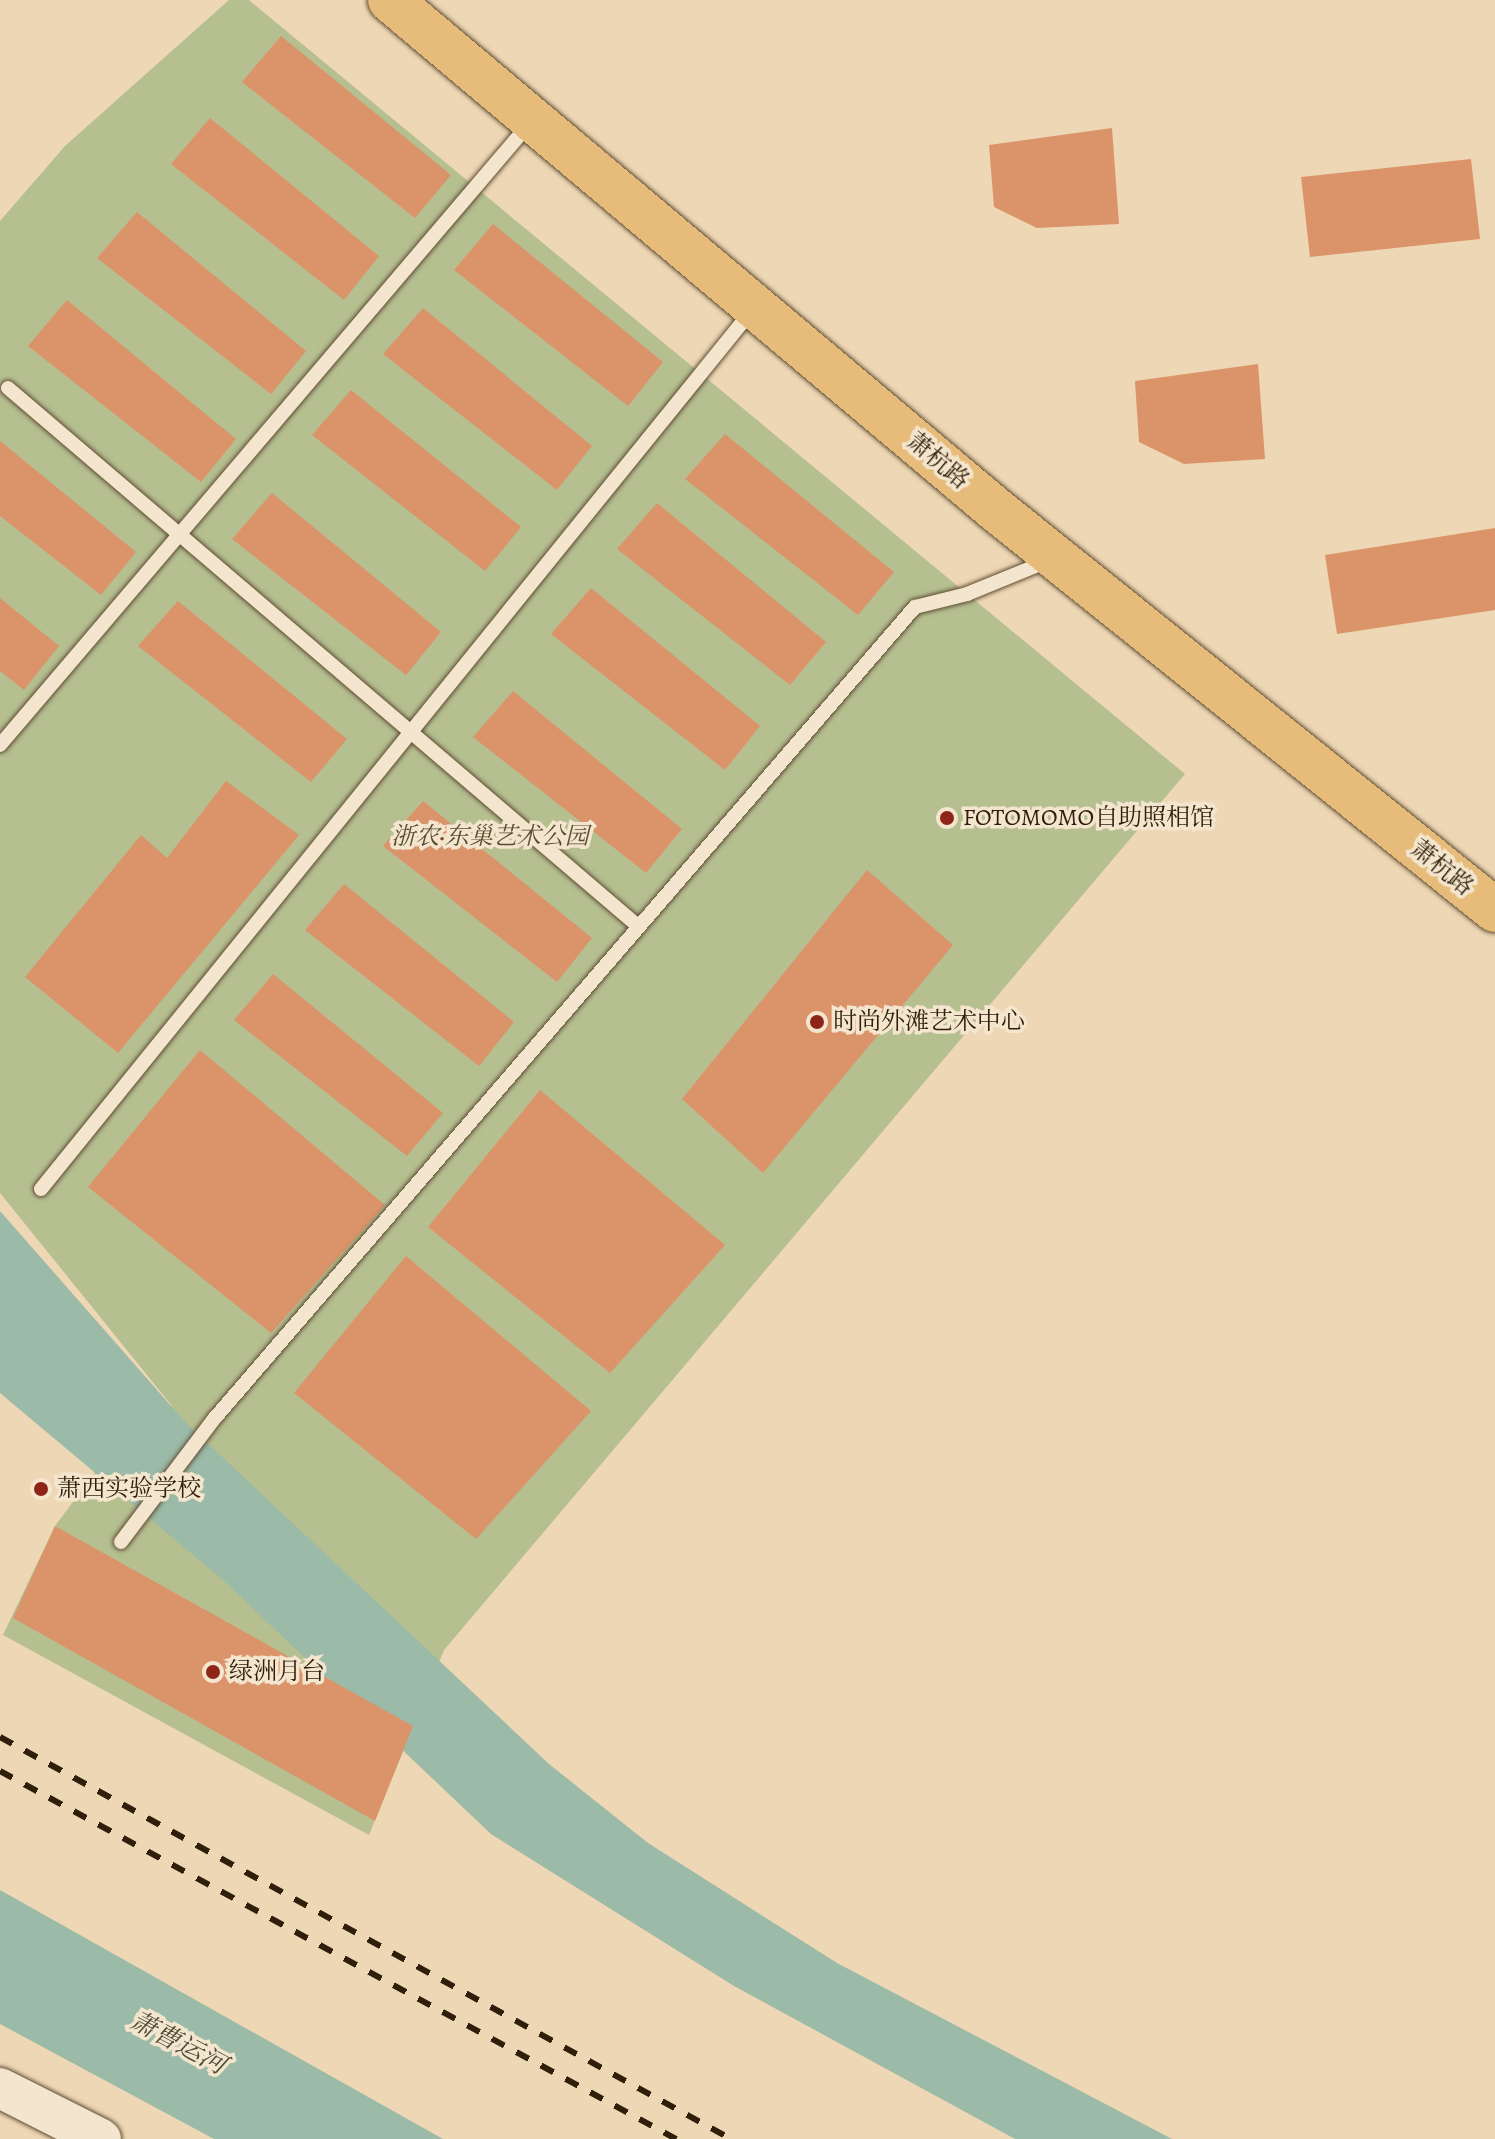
<!DOCTYPE html>
<meta charset="utf-8">
<style>
body{margin:0}
#map{position:relative;width:1495px;height:2139px;overflow:hidden;background:#eed7b4;font-family:Alegreya,"Noto Serif SC",serif}
div>[style]{position:absolute}
.green>*{inset:0;background:#b5bf90}
.water>*{inset:0;background:#9bbaa7}
.building>*{inset:0;background:#db946a}
.roads{filter:drop-shadow(0 0 2px #5f4d34) drop-shadow(0 0 2px #5f4d34)}
.lane>*{height:14px;margin:-7px;padding:0 7px;transform-origin:7px;border-radius:7px;background:#f4e5ce}
.secondary>*{height:40px;margin:-20px;padding:0 20px;transform-origin:20px;border-radius:20px;background:#f4e5ce}
.primary>*{height:44px;margin:-22px;padding:0 22px;transform-origin:22px;border-radius:22px;background:#e7bc7a}
.rail>*{height:6px;margin-top:-3px;transform-origin:0;background:repeating-linear-gradient(90deg,#2f1f0a 0 14px,transparent 0 28px)}
.dots>*{width:22px;height:22px;translate:-50% -50%;box-sizing:border-box;border:4px solid #f4e5ce;border-radius:50%}
span{translate:-50% -50%;white-space:nowrap;text-align:center;line-height:1.15;-webkit-text-stroke:7px #f4e5ce;paint-order:stroke}
.street-label{font-size:24px;color:#2f1f0a}
.poi-label{font-size:24px;color:#2f1f0a}
.left{translate:0 -50%;text-align:left}
.park-label{font-size:24px;color:#574f32;font-style:italic}
.water-label{font-size:26px;color:#4f4e39;font-style:italic}
</style>
<div id="map">
<div class="green">
<div style="clip-path:polygon(229px 0,249px 0,1185px 774px,444px 1650px,369px 1835px,3px 1635px,55px 1526px,110px 1452px,172px 1406px,0 1193px,0 221px,65px 146px)"></div>
</div>
<div class="water">
<div style="clip-path:polygon(0 1211px,186px 1423px,549px 1764px,648px 1843px,837px 1963px,1172px 2139px,1015px 2139px,734px 1986px,491px 1834px,223px 1580px,0 1393px)"></div>
<div style="clip-path:polygon(0 1890px,443px 2139px,214px 2139px,0 2024px)"></div>
</div>
<div class="building">
<div style="clip-path:polygon(281px 36px,451px 175px,415px 218px,242px 82px)"></div>
<div style="clip-path:polygon(210px 118px,379px 256px,344px 300px,171px 164px)"></div>
<div style="clip-path:polygon(1112px 128px,1119px 224px,1037px 228px,994px 207px,989px 145px)"></div>
<div style="clip-path:polygon(1471px 159px,1480px 239px,1310px 257px,1301px 177px)"></div>
<div style="clip-path:polygon(137px 212px,306px 351px,271px 394px,97px 258px)"></div>
<div style="clip-path:polygon(493px 224px,663px 362px,628px 406px,454px 270px)"></div>
<div style="clip-path:polygon(67px 300px,236px 439px,201px 482px,28px 346px)"></div>
<div style="clip-path:polygon(423px 308px,592px 446px,557px 490px,383px 354px)"></div>
<div style="clip-path:polygon(1258px 364px,1265px 459px,1184px 464px,1139px 442px,1135px 381px)"></div>
<div style="clip-path:polygon(351px 390px,521px 527px,485px 571px,312px 435px)"></div>
<div style="clip-path:polygon(725px 434px,894px 572px,858px 615px,685px 479px)"></div>
<div style="clip-path:polygon(0 441px,136px 552px,101px 595px,0 516px)"></div>
<div style="clip-path:polygon(272px 493px,441px 632px,406px 675px,232px 539px)"></div>
<div style="clip-path:polygon(657px 503px,826px 642px,790px 685px,617px 549px)"></div>
<div style="clip-path:polygon(1495px 528px,1495px 610px,1337px 634px,1325px 555px)"></div>
<div style="clip-path:polygon(591px 588px,760px 726px,725px 770px,551px 634px)"></div>
<div style="clip-path:polygon(0 598px,59px 646px,24px 690px,0 671px)"></div>
<div style="clip-path:polygon(178px 601px,347px 739px,311px 782px,138px 646px)"></div>
<div style="clip-path:polygon(513px 691px,682px 829px,646px 873px,473px 737px)"></div>
<div style="clip-path:polygon(226px 781px,299px 835px,118px 1053px,25px 977px,141px 835px,167px 858px)"></div>
<div style="clip-path:polygon(423px 801px,592px 938px,557px 982px,383px 846px)"></div>
<div style="clip-path:polygon(867px 870px,953px 945px,763px 1173px,682px 1099px)"></div>
<div style="clip-path:polygon(344px 884px,514px 1022px,479px 1066px,305px 930px)"></div>
<div style="clip-path:polygon(273px 974px,443px 1113px,407px 1156px,234px 1020px)"></div>
<div style="clip-path:polygon(200px 1050px,385px 1205px,271px 1333px,88px 1187px)"></div>
<div style="clip-path:polygon(540px 1090px,725px 1245px,610px 1373px,428px 1227px)"></div>
<div style="clip-path:polygon(406px 1256px,591px 1411px,476px 1539px,294px 1393px)"></div>
<div style="clip-path:polygon(55px 1526px,413px 1726px,375px 1821px,13px 1618px)"></div>
</div>
<div class="roads">
<div class="lane">
<div style="left:8px;top:388px;width:830px;rotate:40.5deg"></div>
<div style="left:0;top:745px;width:816px;rotate:-49.57deg"></div>
<div style="left:41px;top:1189px;width:1132px;rotate:-51.02deg"></div>
<div style="left:121px;top:1542px;width:154px;rotate:-52.9deg"></div>
<div style="left:214px;top:1419px;width:1073px;rotate:-49.2deg"></div>
<div style="left:915px;top:607px;width:54px;rotate:-14deg"></div>
<div style="left:967px;top:594px;width:87px;rotate:-22.2deg"></div>
</div>
<div class="secondary">
<div style="left:0;top:2088px;width:113px;rotate:26.8deg"></div>
</div>
<div class="primary">
<div style="left:390px;top:0;width:791px;rotate:40.07deg"></div>
<div style="left:995px;top:509px;width:641px;rotate:38.73deg"></div>
</div>
</div>
<div class="rail">
<div style="left:0;top:1737px;width:834px;rotate:28.81deg"></div>
<div style="left:0;top:1771px;width:770px;rotate:28.56deg"></div>
</div>
<div class="dots">
<div style="left:947px;top:818px;background:#8f2418"></div>
<div style="left:817px;top:1022px;background:#8f2418"></div>
<div style="left:41px;top:1489px;background:#8f2418"></div>
<div style="left:213px;top:1672px;background:#8f2418"></div>
</div>
<div class="street-label">
<span style="left:938px;top:461px;rotate:40deg">萧杭路</span>
<span style="left:1442px;top:868px;rotate:39deg">萧杭路</span>
</div>
<div class="poi-label">
<span class="left" style="left:963px;top:818px">FOTOMOMO自助照相馆</span>
<span class="left" style="left:833px;top:1022px">时尚外滩艺术中心</span>
<span class="left" style="left:57px;top:1489px">萧西实验学校</span>
<span class="left" style="left:229px;top:1672px">绿洲月台</span>
</div>
<div class="park-label">
<span style="left:490px;top:837px">浙农·东巢艺术公园</span>
</div>
<div class="water-label">
<span style="left:178px;top:2043px;rotate:28deg">萧曹运河</span>
</div>
</div>
